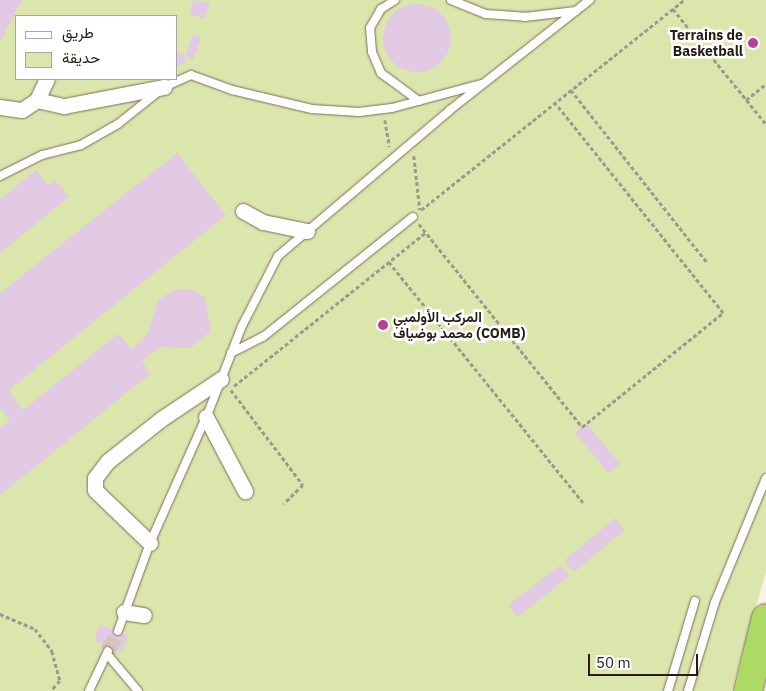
<!DOCTYPE html>
<meta charset="utf-8">
<style>
body{margin:0}
#map{position:relative;width:766px;height:691px;overflow:hidden;background:#fdf0e8;font-family:"IBM Plex Sans",Vazirmatn,sans-serif}
div>[style]{position:absolute}
.green>*{inset:0;background:#dae6ac}
.building>*{inset:0;background:#e2c9e4}
.round{border-radius:50%}
.street-tunnel>*{height:15px;margin-top:-7.5px;transform-origin:0;background:repeating-linear-gradient(90deg,#d2c5be 0 15px,transparent 0 23px)}
.path>*{height:2.5px;margin-top:-1.25px;transform-origin:0;background:repeating-linear-gradient(90deg,#a2968e 0 4px,transparent 0 6.5px)}
.roads{filter:drop-shadow(0 0 1px #856958) drop-shadow(0 0 1px #856958)}
.lane>*{height:8px;margin:-4px;padding:0 4px;transform-origin:4px;border-radius:4px;background:#fff}
.street>*{height:15px;margin:-7.5px;padding:0 7.5px;transform-origin:7.5px;border-radius:7.5px;background:#fff}
.highway>*{height:28px;margin:-14px;padding:0 14px;transform-origin:14px;border-radius:14px;background:#acda65}
.dots>*{width:14px;height:14px;translate:-50% -50%;box-sizing:border-box;border:2px solid #fff;border-radius:50%}
span{translate:-50% -50%;white-space:nowrap;text-align:center;line-height:1.15;-webkit-text-stroke:5px #fff;paint-order:stroke}
.poi-label{font-size:14px;color:#271b14;font-weight:700}
.right{translate:-100% -50%;text-align:right}
.left{translate:0 -50%;text-align:left}
.legend{position:absolute;left:15px;top:15px;width:162px;height:65px;box-sizing:border-box;background:#fff;border:1px solid #a9a4a1;margin:0;padding:6px 9px;list-style:none;font-size:15px;color:#271b14}
.legend li{display:flex;align-items:center;gap:10px;height:25px}
.legend b{width:25px;border:1px solid #a9a4a1}
.scale{position:absolute;left:588px;top:654px;width:110px;height:22px;box-sizing:border-box;border:2px solid #271b14;border-top:0;padding-left:6px;font-size:15px;line-height:18px;white-space:nowrap;color:#271b14;-webkit-text-stroke:4px #fff;paint-order:stroke}
</style>
<div id="map">
<div class="green">
<div style="clip-path:polygon(evenodd,0 0,766px 0,766px 572px,731px 691px,0 691px,0 0,16px 16px,176px 16px,176px 79px,16px 79px,16px 16px)"></div>
</div>
<div class="building">
<div style="clip-path:polygon(0 0,22px 0,0 42px)"></div>
<div style="clip-path:polygon(193px 0,210px 3px,204px 19px,189px 14px)"></div>
<div class="round" style="left:383px;top:4px;width:68px;height:68px"></div>
<div style="clip-path:polygon(193px 34px,201px 37px,193px 60px,185px 57px)"></div>
<div style="clip-path:polygon(183px 52px,186px 63px,176px 66px,176px 54px)"></div>
<div style="clip-path:polygon(177px 153px,226px 215px,9px 390px,23px 410px,118px 334px,132px 349px,148px 334px,158px 300px,175px 289px,191px 289px,205px 297px,211px 331px,190px 348px,159px 347px,142px 361px,150px 374px,0 495px,0 428px,10px 420px,0 409px,0 293px)"></div>
<div style="clip-path:polygon(36px 170px,48px 185px,55px 180px,69px 197px,0 253px,0 199px)"></div>
<div style="clip-path:polygon(586px 423px,620px 464px,609px 473px,575px 433px)"></div>
<div style="clip-path:polygon(615px 518px,625px 530px,574px 572px,564px 561px)"></div>
<div style="clip-path:polygon(561px 565px,570px 576px,517px 617px,508px 605px)"></div>
<div style="clip-path:polygon(100px 625px,128px 636px,122px 652px,94px 641px)"></div>
</div>
<div class="street-tunnel">
<div style="left:108px;top:651px;width:22px;rotate:-63deg"></div>
</div>
<div class="path">
<div style="left:673px;top:9px;width:148px;rotate:51deg"></div>
<div style="left:571px;top:90px;width:219px;rotate:51.7deg"></div>
<div style="left:746px;top:100px;width:26px;rotate:-39deg"></div>
<div style="left:385px;top:120px;width:27px;rotate:80deg"></div>
<div style="left:414px;top:156px;width:54px;rotate:83.7deg"></div>
<div style="left:421px;top:210px;width:337px;rotate:-38.6deg"></div>
<div style="left:419px;top:224px;width:260px;rotate:51.2deg"></div>
<div style="left:582px;top:427px;width:181px;rotate:-39deg"></div>
<div style="left:723px;top:313px;width:269px;rotate:-128.7deg"></div>
<div style="left:389px;top:262px;width:309px;rotate:51.1deg"></div>
<div style="left:234px;top:386px;width:246px;rotate:-38.7deg"></div>
<div style="left:231px;top:390px;width:119px;rotate:52.8deg"></div>
<div style="left:303px;top:485px;width:27px;rotate:135deg"></div>
<div style="left:0;top:614px;width:38px;rotate:23deg"></div>
<div style="left:35px;top:629px;width:28px;rotate:52deg"></div>
<div style="left:52px;top:651px;width:31px;rotate:75deg"></div>
<div style="left:60px;top:681px;width:13px;rotate:132deg"></div>
</div>
<div class="roads">
<div class="lane">
<div style="left:395px;top:0;width:17px;rotate:147deg"></div>
<div style="left:381px;top:9px;width:22px;rotate:120deg"></div>
<div style="left:370px;top:28px;width:24px;rotate:85deg"></div>
<div style="left:372px;top:52px;width:23px;rotate:67deg"></div>
<div style="left:381px;top:73px;width:47px;rotate:36.4deg"></div>
<div style="left:451px;top:0;width:38px;rotate:22deg"></div>
<div style="left:486px;top:14px;width:39px;rotate:4deg"></div>
<div style="left:525px;top:17px;width:51px;rotate:-6.7deg"></div>
<div style="left:0;top:176px;width:47px;rotate:-26.6deg"></div>
<div style="left:42px;top:155px;width:40px;rotate:-14.4deg"></div>
<div style="left:81px;top:145px;width:43px;rotate:-29.6deg"></div>
<div style="left:118px;top:124px;width:59px;rotate:-38.8deg"></div>
<div style="left:164px;top:87px;width:30px;rotate:-24deg"></div>
<div style="left:191px;top:75px;width:44px;rotate:20.1deg"></div>
<div style="left:232px;top:90px;width:82px;rotate:13.4deg"></div>
<div style="left:312px;top:109px;width:47px;rotate:3.7deg"></div>
<div style="left:359px;top:112px;width:33px;rotate:-7deg"></div>
<div style="left:392px;top:108px;width:92px;rotate:-15.1deg"></div>
<div style="left:231px;top:353px;width:36px;rotate:-27deg"></div>
<div style="left:263px;top:337px;width:192px;rotate:-38.7deg"></div>
<div style="left:118px;top:631px;width:94px;rotate:-70deg"></div>
<div style="left:150px;top:543px;width:142px;rotate:-66deg"></div>
<div style="left:208px;top:413px;width:93px;rotate:-68.7deg"></div>
<div style="left:242px;top:326px;width:79px;rotate:-62.8deg"></div>
<div style="left:278px;top:256px;width:226px;rotate:-40.3deg"></div>
<div style="left:450px;top:110px;width:178px;rotate:-38.2deg"></div>
<div style="left:107px;top:654px;width:48px;rotate:50deg"></div>
<div style="left:89px;top:691px;width:44px;rotate:-64.6deg"></div>
<div style="left:668px;top:691px;width:94px;rotate:-73.3deg"></div>
<div style="left:688px;top:691px;width:93px;rotate:-73.1deg"></div>
<div style="left:715px;top:602px;width:134px;rotate:-67.6deg"></div>
</div>
<div class="street">
<div style="left:37px;top:100px;width:28px;rotate:13deg"></div>
<div style="left:64px;top:106px;width:102px;rotate:-10.8deg"></div>
<div style="left:0;top:107px;width:22px;rotate:8deg"></div>
<div style="left:22px;top:110px;width:18px;rotate:-34deg"></div>
<div style="left:37px;top:100px;width:23px;rotate:-65deg"></div>
<div style="left:243px;top:211px;width:23px;rotate:29deg"></div>
<div style="left:263px;top:222px;width:45px;rotate:11.6deg"></div>
<div style="left:206px;top:417px;width:84px;rotate:62.2deg"></div>
<div style="left:150px;top:543px;width:76px;rotate:-136.1deg"></div>
<div style="left:95px;top:490px;width:12px;rotate:-90deg"></div>
<div style="left:95px;top:478px;width:21px;rotate:-53deg"></div>
<div style="left:108px;top:461px;width:68px;rotate:-38.4deg"></div>
<div style="left:161px;top:419px;width:72px;rotate:-33.7deg"></div>
<div style="left:124px;top:612px;width:20px;rotate:9deg"></div>
</div>
<div class="highway">
<div style="left:748px;top:691px;width:75px;rotate:-76.1deg"></div>
</div>
</div>
<div class="dots">
<div style="left:753px;top:43px;background:#b54098"></div>
<div style="left:383px;top:325px;background:#b54098"></div>
</div>
<div class="poi-label">
<span class="right" style="left:743px;top:43px">Terrains de<br>Basketball</span>
<span class="left" style="left:393px;top:325px">المركب الأولمبي<br>محمد بوضياف (COMB)</span>
</div>
<ul class="legend">
<li><b style="height:6px;background:#fff"></b>طريق</li>
<li><b style="height:14px;background:#dae6ac"></b>حديقة</li>
</ul>
<div class="scale">50 m</div>
</div>
